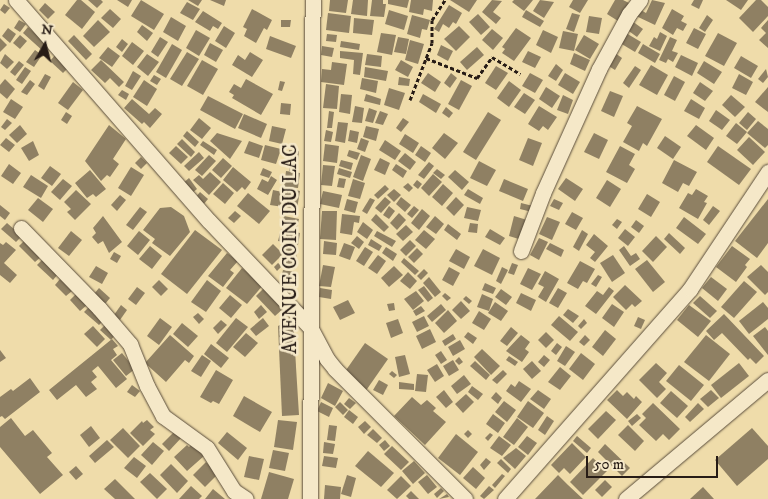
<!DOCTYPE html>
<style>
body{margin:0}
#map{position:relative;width:768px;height:499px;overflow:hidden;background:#efdcaa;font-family:"IM FELL DW Pica",serif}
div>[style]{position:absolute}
.building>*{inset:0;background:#8f8063}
.path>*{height:3px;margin-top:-1.5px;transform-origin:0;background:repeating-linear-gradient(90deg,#271c16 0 4px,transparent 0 6.5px)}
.roads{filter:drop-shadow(0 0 1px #594c3b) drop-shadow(0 0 1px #594c3b)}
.minor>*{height:15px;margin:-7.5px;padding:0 7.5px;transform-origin:7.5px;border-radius:7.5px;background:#f5e8c8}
span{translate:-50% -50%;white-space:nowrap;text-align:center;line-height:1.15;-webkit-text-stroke:5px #f5e8c8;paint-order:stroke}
.street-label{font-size:19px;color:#271c16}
.north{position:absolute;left:20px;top:20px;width:50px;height:50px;-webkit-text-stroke:4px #f5e8c8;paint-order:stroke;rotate:8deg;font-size:14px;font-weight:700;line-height:20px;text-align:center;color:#271c16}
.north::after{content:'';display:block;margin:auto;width:18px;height:22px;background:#271c16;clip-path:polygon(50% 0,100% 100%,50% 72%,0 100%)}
.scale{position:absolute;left:586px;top:456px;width:132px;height:22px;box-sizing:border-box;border:2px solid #271c16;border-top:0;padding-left:6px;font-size:15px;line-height:18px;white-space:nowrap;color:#271c16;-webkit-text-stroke:4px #f5e8c8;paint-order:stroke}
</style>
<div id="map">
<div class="building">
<div style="clip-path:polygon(77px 0,81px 0,95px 12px,82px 29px,65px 15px)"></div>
<div style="clip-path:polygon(88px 0,101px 0,103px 2px,97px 8px)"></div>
<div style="clip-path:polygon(117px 0,132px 0,128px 7px)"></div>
<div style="clip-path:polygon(141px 0,164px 14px,154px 30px,131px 16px)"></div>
<div style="clip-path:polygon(188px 0,202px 0,198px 6px)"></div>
<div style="clip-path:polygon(210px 0,226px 0,224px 6px)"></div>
<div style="clip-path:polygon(330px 0,348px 0,346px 13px,329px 11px)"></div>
<div style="clip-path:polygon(353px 0,368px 0,367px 16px,351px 14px)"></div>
<div style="clip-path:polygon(372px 0,383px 0,383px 4px,386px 4px,384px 17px,370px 16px)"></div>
<div style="clip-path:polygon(388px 0,409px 0,407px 8px,388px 4px)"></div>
<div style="clip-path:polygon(411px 0,433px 0,432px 11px,424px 9px,423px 15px,409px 12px)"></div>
<div style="clip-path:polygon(450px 0,477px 0,469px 12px)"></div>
<div style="clip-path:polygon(492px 0,502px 1px,493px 12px,501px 18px,496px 24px,482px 12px)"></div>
<div style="clip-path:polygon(514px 0,533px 0,524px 11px,512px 2px)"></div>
<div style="clip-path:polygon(540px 0,554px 2px,544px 18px,533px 11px)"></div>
<div style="clip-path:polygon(573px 0,588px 0,580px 13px,569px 7px)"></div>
<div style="clip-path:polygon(615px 0,623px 0,629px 3px,618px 21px,607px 14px)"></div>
<div style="clip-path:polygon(652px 0,665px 3px,655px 25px,636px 16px,639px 9px,646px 13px)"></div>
<div style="clip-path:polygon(694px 0,703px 0,699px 9px,691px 5px)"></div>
<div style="clip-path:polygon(726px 0,748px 0,741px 10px)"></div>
<div style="clip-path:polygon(756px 0,761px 0,768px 7px,768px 16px,753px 32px,739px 18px)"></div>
<div style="clip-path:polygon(187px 2px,200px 9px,193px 20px,180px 13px)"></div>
<div style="clip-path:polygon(45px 3px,55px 12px,48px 19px,39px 10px)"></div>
<div style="clip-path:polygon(4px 4px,10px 8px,5px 14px,0 10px)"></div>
<div style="clip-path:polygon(449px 5px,462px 13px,456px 24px,453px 22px,449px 28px,443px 24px,439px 32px,434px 29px)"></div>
<div style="clip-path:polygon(110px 9px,121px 19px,113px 28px,101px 18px)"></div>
<div style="clip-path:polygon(252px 9px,272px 20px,267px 30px,264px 28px,256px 43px,244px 36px,247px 29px,243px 27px)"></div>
<div style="clip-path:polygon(672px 9px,684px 16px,681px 21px,687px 24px,683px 31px,677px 28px,673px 35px,662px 28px)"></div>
<div style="clip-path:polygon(389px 10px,408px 16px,404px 30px,385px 24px)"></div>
<div style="clip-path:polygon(526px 10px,544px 21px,540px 27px,522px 17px)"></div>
<div style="clip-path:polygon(203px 11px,222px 23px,218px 29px,213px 26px,210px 31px,195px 22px)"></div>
<div style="clip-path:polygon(328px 13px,351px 16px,349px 33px,326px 30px)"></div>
<div style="clip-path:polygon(572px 13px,580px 15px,574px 32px,566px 29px)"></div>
<div style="clip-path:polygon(478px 14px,490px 27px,481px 35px,469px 22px)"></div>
<div style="clip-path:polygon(412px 15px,430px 20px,427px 30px,422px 29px,420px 38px,407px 34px)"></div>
<div style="clip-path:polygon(707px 15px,713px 20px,705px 32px,699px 28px)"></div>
<div style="clip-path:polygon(589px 16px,602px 18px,599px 34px,586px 32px)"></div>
<div style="clip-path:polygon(171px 17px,186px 26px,178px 41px,163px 32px)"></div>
<div style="clip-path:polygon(354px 18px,374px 20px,372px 35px,353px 33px)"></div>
<div style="clip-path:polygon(19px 20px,26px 24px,20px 32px,14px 28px)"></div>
<div style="clip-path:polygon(98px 20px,110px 32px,94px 47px,83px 36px)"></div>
<div style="clip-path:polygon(281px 20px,291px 20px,290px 27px,281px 27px)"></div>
<div style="clip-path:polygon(768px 20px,768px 48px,759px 40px,766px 33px,761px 28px)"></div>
<div style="clip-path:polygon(632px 21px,643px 29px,637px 37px,626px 29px)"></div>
<div style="clip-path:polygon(142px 25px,153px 33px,147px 41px,137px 32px)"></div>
<div style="clip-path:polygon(224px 26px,235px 33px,226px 48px,215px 41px)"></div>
<div style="clip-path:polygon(459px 26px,470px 37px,456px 51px,444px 39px)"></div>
<div style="clip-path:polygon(28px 27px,49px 46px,44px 52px,23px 33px)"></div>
<div style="clip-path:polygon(8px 28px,16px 34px,10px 43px,2px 36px)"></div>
<div style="clip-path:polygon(516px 28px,531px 38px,514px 61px,502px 53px,505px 49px,502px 47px)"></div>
<div style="clip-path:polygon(694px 28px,706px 34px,698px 49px,686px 43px)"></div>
<div style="clip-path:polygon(492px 29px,503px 38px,493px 50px,482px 40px)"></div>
<div style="clip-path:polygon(196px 30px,210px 38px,199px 56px,186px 48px)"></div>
<div style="clip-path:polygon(543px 30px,558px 37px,551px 53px,536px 45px)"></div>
<div style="clip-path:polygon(563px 31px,578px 34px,574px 51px,559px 48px)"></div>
<div style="clip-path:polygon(660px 32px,667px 36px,660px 51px,649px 46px,654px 37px,657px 39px)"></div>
<div style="clip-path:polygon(381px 33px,396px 35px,392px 55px,377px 52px)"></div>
<div style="clip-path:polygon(626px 33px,641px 42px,635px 52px,620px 43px)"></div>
<div style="clip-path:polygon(718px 33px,737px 43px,724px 66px,705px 56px)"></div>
<div style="clip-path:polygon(327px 34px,337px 35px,336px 42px,326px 41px)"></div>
<div style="clip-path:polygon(20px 35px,27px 41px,20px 49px,13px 43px)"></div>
<div style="clip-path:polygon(74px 35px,92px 54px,86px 60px,68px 41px)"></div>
<div style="clip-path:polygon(584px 35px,599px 44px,590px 59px,575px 50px)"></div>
<div style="clip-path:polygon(270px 36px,296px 46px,291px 58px,266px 49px)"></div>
<div style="clip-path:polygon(160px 37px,168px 42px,158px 57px,151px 52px)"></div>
<div style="clip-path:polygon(398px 37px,409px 39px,406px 54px,394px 52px)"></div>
<div style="clip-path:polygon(670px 37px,677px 40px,672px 51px,678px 53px,673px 62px,668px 59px,666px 63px,659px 60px)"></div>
<div style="clip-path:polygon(0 38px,7px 45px,0 52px)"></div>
<div style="clip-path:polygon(122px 39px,128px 44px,122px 52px,116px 47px)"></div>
<div style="clip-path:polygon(410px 40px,424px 44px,418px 64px,405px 60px)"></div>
<div style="clip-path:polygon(341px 41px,360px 44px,359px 50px,340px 47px)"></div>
<div style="clip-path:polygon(132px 42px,144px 51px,133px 65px,122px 56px)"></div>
<div style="clip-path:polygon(210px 43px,223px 50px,216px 62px,204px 55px)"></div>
<div style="clip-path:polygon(172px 44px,182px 50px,166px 78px,156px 72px)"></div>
<div style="clip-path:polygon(643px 44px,660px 54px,655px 63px,638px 53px)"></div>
<div style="clip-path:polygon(441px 45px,453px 51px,448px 61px,437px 55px)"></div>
<div style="clip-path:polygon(322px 46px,334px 48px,332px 57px,321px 55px)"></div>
<div style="clip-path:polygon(108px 47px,120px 56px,112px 67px,99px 58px)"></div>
<div style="clip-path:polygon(477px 47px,484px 55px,467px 70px,460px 62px)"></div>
<div style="clip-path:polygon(35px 50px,42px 55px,34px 67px,26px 62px)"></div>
<div style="clip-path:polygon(340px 51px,363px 53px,360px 75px,353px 74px,354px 60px,340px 58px)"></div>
<div style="clip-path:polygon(528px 51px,541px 57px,535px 68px,522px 62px)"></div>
<div style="clip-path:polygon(187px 52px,199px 59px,182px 86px,170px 79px)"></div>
<div style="clip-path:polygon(250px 52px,263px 60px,252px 77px,232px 65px,238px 55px,245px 60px)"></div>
<div style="clip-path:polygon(574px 53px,590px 60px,585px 71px,570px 64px)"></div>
<div style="clip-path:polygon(615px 53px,622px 58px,615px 70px,607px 65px)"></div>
<div style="clip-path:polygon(5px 54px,14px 62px,7px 69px,0 63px)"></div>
<div style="clip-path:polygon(56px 54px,69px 67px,63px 73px,50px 61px)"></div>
<div style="clip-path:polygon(147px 54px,159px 62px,148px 76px,137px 67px)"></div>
<div style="clip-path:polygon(367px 54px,382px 56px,381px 67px,365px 65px)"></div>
<div style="clip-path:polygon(681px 55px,698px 63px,692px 76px,675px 67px)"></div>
<div style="clip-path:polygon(741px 56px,758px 66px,751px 78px,734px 68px)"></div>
<div style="clip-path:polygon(101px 60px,124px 82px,119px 87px,110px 78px,105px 83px,91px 70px)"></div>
<div style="clip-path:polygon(202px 60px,218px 69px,203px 95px,187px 86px)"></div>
<div style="clip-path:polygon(401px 60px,413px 67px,408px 77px,395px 70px)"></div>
<div style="clip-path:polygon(19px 61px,24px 65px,15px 76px,10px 72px)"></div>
<div style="clip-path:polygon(704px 61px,722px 72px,714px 84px,697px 73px)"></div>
<div style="clip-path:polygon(332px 62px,347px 64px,344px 85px,321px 82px,322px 69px,331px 70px)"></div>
<div style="clip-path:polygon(556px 64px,563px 70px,556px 81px,548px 76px)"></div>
<div style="clip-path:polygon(651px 65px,668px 75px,657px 95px,639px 85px)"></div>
<div style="clip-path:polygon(496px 66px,508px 73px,496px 90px,485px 83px)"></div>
<div style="clip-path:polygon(635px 66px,641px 70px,629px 88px,623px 83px)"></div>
<div style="clip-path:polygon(25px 67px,31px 71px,22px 84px,16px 80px)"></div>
<div style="clip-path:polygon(365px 67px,388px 71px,386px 81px,364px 77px)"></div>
<div style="clip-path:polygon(766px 69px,768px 77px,763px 83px,758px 79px)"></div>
<div style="clip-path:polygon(133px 71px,141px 76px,132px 90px,125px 86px)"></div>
<div style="clip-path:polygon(428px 73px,441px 82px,435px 92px,421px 83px)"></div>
<div style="clip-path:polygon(451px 73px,457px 78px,450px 88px,444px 83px)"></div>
<div style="clip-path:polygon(530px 73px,543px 80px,535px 93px,522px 86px)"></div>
<div style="clip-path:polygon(565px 73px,580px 82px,573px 94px,558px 85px)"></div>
<div style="clip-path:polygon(45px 74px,51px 77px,44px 90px,38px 86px)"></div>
<div style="clip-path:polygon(739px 74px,753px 82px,746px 95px,732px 88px)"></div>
<div style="clip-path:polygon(154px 75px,161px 79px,157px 85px,150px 81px)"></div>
<div style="clip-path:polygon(674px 76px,685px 82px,675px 101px,664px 95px)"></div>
<div style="clip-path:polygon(399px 77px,410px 79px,409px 86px,398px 85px)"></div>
<div style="clip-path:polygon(362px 78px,378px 81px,376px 93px,360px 89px)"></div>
<div style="clip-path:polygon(5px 79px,15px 89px,7px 99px,0 93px,0 85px)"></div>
<div style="clip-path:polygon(246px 79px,273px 94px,261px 115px,232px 98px,234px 95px,229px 92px,234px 84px,241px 88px)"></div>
<div style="clip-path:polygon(30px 80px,35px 84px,27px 95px,21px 92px)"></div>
<div style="clip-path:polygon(144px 80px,157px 89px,147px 106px,133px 97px)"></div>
<div style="clip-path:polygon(461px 80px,472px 86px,459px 110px,448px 104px)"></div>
<div style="clip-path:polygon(280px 81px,285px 82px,282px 91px,278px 90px)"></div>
<div style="clip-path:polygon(509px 81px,521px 90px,509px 107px,497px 98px)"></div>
<div style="clip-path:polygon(73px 82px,83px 90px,68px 110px,58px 103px)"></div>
<div style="clip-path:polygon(700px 82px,713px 91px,705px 101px,693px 93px)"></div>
<div style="clip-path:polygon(326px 84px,339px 86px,337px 109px,323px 108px)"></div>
<div style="clip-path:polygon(546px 87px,560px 96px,552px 108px,539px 99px)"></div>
<div style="clip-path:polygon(768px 87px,768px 112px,755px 102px)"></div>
<div style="clip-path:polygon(389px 88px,405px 93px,399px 110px,384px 105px)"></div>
<div style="clip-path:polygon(122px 90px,129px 94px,126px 100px,118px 95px)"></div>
<div style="clip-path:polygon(610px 91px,623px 96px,614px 117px,601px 111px)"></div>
<div style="clip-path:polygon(524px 93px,535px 100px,525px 114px,514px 107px)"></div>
<div style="clip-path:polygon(341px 94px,352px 95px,350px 114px,339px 112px)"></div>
<div style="clip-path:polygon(366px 94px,381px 99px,380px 105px,364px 101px)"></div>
<div style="clip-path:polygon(423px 94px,441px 104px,436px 113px,419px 102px)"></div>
<div style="clip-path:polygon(563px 95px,573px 100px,568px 114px,557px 110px)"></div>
<div style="clip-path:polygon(731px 95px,745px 107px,735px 117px,722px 105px)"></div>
<div style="clip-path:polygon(208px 96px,243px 114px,235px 129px,200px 110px)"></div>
<div style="clip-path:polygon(11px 99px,23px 107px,15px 119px,3px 112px)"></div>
<div style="clip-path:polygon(132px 99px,149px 114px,155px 108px,162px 114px,150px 128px,144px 122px,142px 124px,124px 108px)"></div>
<div style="clip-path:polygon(691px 99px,705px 108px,699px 119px,684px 111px)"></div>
<div style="clip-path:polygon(281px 103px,291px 104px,290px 115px,280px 114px)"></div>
<div style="clip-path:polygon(355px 106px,364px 108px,362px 123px,352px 122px)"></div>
<div style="clip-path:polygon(539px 106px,557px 117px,548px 130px,543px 126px,539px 131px,528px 124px)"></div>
<div style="clip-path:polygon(637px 106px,662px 119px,647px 146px,643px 143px,639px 151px,623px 142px,632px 126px,627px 123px)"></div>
<div style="clip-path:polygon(446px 107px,453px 113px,449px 118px,442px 113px)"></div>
<div style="clip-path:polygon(369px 108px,377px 111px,373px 123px,365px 121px)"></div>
<div style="clip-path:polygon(716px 110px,730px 120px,722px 130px,709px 121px)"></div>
<div style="clip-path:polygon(329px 111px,334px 112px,332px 128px,327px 128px)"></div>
<div style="clip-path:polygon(380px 111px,388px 114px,383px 125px,375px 123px)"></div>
<div style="clip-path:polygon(66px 112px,72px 116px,67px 124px,61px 120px)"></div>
<div style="clip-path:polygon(488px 112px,501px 120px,476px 160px,463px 152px)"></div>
<div style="clip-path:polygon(748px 112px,756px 119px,747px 130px,739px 123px)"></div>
<div style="clip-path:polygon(244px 114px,267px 124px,261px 138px,238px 128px)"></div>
<div style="clip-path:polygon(199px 118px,211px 128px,202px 139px,190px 130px)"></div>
<div style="clip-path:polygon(403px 118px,409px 122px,401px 132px,396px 128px)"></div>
<div style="clip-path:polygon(7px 119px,12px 123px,5px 130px,1px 127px)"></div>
<div style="clip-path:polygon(758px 121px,768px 129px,768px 145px,765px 148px,747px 133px)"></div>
<div style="clip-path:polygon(338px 122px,348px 123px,345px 143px,335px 141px)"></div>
<div style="clip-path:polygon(736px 123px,747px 132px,737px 144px,726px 136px)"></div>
<div style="clip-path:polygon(20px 125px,27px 134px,17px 143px,9px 135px)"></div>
<div style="clip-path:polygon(109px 125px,126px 139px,113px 159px,119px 164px,110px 177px,107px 175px,101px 181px,85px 161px)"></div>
<div style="clip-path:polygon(696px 125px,714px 138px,706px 150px,687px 136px)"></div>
<div style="clip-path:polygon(272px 126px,286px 129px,282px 144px,269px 141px)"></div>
<div style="clip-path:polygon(366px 126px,379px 129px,376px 141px,363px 137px)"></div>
<div style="clip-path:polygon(326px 130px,333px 132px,331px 142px,324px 141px)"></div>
<div style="clip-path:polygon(350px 130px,359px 132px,357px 143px,348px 141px)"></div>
<div style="clip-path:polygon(187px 131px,199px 142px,195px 147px,183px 136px)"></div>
<div style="clip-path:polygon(217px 133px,242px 141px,230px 159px,210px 141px)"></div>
<div style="clip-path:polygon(444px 133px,458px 143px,445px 159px,432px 148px)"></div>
<div style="clip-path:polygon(594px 133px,608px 140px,599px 159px,584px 152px)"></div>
<div style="clip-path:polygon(405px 134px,419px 143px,413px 153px,399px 144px)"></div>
<div style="clip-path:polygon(665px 136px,681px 147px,673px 159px,657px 148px)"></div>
<div style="clip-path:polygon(749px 137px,765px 152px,753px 165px,737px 150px)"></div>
<div style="clip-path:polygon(6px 138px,15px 145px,9px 152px,0 145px)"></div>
<div style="clip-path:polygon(361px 138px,369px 141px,365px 152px,357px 149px)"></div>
<div style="clip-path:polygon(528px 138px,542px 143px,533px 166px,519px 160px)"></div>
<div style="clip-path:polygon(182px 139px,195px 152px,191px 157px,177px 144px)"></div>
<div style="clip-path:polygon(385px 140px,401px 151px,395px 160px,379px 150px)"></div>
<div style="clip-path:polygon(33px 141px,39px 155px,29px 161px,21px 148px)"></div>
<div style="clip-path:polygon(203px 141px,217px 150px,214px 155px,200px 145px)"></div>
<div style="clip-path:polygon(249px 141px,263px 146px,259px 158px,244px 153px)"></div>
<div style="clip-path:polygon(325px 144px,339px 146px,337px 163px,323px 161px)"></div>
<div style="clip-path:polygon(265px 145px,281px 149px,276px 164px,261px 160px)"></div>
<div style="clip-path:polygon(176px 146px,188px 157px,181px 164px,169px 153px)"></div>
<div style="clip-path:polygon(421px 146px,431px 153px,425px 162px,415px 155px)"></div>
<div style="clip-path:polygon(620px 146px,635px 154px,629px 165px,635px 169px,627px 183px,606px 172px)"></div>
<div style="clip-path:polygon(718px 146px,751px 169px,739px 185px,707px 162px)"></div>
<div style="clip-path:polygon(289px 150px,299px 151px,297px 172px,289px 171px,290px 164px,287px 163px)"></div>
<div style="clip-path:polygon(349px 150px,360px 153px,357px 160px,347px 156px)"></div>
<div style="clip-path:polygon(199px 152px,204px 158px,189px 171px,184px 166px)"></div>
<div style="clip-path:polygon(405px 153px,416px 162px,410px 170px,398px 161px)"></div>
<div style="clip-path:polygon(209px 155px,216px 161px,202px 176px,195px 170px)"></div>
<div style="clip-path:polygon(361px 155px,371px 159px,363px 181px,353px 177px)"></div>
<div style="clip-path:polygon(141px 157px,147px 163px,141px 169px,135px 163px)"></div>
<div style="clip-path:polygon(223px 158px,232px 166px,221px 178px,212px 170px)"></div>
<div style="clip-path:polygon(380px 158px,390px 163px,385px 175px,374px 170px)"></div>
<div style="clip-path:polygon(341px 160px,353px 163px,351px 170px,339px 166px)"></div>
<div style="clip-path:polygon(674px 160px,697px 172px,689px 186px,683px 183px,678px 192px,662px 183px)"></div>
<div style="clip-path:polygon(479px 161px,496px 170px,487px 186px,470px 178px)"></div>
<div style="clip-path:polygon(429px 162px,434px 166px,424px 179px,418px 175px)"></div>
<div style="clip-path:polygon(9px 164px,21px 173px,13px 184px,1px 176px)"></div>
<div style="clip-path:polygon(396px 164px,407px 171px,403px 178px,392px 170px)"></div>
<div style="clip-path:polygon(323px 165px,335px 166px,332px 186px,321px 185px)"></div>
<div style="clip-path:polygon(50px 166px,61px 174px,52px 186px,41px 178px)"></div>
<div style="clip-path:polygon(131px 167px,144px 175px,131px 196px,118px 188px)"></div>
<div style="clip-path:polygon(233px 167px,251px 182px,245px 190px,242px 187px,237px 192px,223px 180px)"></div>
<div style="clip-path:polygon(263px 168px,272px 172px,269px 178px,260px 175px)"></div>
<div style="clip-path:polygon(339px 168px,352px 172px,350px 178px,337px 174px)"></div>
<div style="clip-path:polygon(437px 169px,445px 175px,441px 179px,433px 173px)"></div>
<div style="clip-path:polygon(90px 170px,106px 189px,96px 197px,93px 194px,87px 198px,75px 183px)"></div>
<div style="clip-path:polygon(455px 170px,469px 182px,462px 190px,448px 177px)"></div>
<div style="clip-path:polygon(286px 171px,300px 173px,298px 188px,284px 187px)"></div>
<div style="clip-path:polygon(210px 172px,221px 182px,209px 195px,193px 180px,199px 175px,203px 179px)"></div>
<div style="clip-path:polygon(433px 174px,442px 182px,429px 196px,421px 188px)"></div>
<div style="clip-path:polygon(31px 175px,48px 186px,41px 198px,23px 187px)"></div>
<div style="clip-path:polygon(271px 176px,277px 180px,268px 195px,257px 189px,262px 179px,268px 182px)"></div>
<div style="clip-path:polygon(189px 178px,197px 189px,191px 194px,182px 184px)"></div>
<div style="clip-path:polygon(339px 178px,346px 179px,344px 188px,337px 187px)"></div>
<div style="clip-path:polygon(566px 178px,583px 189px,575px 201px,558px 189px)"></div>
<div style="clip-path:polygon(63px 179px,72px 186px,60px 200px,51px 192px)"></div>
<div style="clip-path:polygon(353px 179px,365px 183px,360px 199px,348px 196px)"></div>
<div style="clip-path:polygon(504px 179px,528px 189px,523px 201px,499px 191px)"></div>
<div style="clip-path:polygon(417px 180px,422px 184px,418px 189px,413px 185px)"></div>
<div style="clip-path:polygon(607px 180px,621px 189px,610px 207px,596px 198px)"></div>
<div style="clip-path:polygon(223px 183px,234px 193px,225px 204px,213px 194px)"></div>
<div style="clip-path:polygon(408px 183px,413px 188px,409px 192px,403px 187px)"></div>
<div style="clip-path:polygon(443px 184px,453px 193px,442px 206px,432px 197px)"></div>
<div style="clip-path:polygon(385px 185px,389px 189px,378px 199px,374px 195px)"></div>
<div style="clip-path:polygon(288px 188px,300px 191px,297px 209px,270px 205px,273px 190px,287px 193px)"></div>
<div style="clip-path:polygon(394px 189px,401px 195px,394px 202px,387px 195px)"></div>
<div style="clip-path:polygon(468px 189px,483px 198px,480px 204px,464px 195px)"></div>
<div style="clip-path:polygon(696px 189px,708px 196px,704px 202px,707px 203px,698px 219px,679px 208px,688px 193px,692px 195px)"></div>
<div style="clip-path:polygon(76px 190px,91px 204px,75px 220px,67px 212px,71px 209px,64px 202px)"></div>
<div style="clip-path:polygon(323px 191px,342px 195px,339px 208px,320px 204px)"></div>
<div style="clip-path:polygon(200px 192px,208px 199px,203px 205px,195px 198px)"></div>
<div style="clip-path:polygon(248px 193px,270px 211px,259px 224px,237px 206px)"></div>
<div style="clip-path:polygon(647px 194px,660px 202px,651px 217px,638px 209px)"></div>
<div style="clip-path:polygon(120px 195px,126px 200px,117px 211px,111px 205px)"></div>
<div style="clip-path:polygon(385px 197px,391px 202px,381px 213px,375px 208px)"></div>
<div style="clip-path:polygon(401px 197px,411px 205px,405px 212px,396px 204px)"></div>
<div style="clip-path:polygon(456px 197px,464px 205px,454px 216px,446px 208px)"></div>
<div style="clip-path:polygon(38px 198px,53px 209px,43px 222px,28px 210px)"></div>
<div style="clip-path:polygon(370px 198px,375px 200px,367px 214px,362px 211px)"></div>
<div style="clip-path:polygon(347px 199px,358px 202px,355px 213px,344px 210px)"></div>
<div style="clip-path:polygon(554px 199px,563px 203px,559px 210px,550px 206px)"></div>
<div style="clip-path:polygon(768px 199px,768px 243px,757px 258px,735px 241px)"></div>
<div style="clip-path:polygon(521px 203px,533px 206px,532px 212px,520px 209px)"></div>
<div style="clip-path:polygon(0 205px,10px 213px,5px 220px,0 216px)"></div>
<div style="clip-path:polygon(389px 206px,395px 211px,389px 219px,383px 215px)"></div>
<div style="clip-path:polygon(414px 206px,419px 210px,412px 218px,407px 214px)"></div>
<div style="clip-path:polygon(713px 206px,720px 211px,709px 225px,703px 220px)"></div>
<div style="clip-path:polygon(140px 207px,147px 212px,133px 230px,126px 225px)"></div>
<div style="clip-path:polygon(171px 207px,184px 216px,190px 232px,170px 256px,152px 243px,155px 239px,143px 230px,160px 208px)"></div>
<div style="clip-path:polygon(467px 207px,481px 210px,478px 221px,464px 218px)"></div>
<div style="clip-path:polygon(422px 209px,430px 216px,419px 230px,411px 223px)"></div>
<div style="clip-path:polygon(235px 211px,241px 216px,234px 223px,228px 218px)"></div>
<div style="clip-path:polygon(322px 211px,337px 211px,336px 240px,320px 239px)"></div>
<div style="clip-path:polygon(572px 212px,583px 218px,576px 230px,565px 224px)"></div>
<div style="clip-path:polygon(399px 213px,406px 220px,397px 230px,390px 223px)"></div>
<div style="clip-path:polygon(342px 214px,360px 216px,359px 223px,354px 222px,352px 235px,340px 233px)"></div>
<div style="clip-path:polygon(376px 214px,389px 227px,384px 232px,371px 220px)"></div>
<div style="clip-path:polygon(103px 216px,122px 242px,109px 253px,103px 241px,98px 244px,92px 237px,96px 233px,93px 228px)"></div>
<div style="clip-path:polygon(284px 216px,299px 219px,297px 227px,282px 224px)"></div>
<div style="clip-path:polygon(435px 216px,444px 224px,436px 234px,426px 227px)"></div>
<div style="clip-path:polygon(514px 216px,527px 220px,522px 240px,509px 236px)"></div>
<div style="clip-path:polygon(547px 217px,560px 222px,552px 240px,539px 234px)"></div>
<div style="clip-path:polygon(684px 217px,706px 234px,698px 244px,676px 228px)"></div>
<div style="clip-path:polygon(617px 219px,622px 222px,617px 229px,612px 225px)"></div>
<div style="clip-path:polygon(636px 220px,644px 226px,639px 233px,631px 227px)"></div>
<div style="clip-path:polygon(363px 222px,373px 230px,367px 239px,357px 232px)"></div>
<div style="clip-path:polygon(7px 223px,22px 236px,16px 242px,1px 229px)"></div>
<div style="clip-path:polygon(470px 223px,478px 224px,477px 233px,468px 232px)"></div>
<div style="clip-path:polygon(448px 224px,461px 234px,457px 240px,444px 230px)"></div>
<div style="clip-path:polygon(406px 225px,413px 232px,403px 241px,396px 234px)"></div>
<div style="clip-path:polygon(281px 229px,300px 233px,298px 245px,278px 241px)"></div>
<div style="clip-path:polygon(490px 229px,505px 238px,500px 245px,485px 237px)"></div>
<div style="clip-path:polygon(625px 229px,635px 237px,628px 246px,618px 238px)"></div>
<div style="clip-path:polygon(195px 230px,222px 250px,187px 294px,161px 274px)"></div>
<div style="clip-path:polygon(424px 230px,435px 239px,426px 249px,415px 240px)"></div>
<div style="clip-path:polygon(582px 230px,588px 234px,579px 251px,573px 247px)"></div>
<div style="clip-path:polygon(71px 231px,82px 240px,69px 256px,58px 248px)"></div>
<div style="clip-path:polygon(139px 231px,150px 240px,138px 255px,127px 246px)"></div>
<div style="clip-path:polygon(377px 231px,396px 241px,392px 247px,374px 236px)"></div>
<div style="clip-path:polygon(669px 233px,685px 248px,680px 254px,664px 239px)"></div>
<div style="clip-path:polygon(594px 234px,608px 246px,595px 262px,590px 258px,595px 252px,586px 245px)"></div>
<div style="clip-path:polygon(357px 236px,364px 242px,359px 249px,351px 243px)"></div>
<div style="clip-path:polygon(656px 236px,667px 247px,653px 262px,642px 251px)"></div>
<div style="clip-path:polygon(539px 238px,548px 242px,539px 260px,530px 255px)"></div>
<div style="clip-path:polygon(371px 239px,382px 246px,379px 251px,368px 245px)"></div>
<div style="clip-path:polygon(25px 240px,42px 256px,35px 262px,19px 246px)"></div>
<div style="clip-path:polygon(410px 240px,416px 246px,406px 256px,400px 250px)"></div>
<div style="clip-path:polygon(324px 241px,337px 243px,336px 255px,323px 254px)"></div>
<div style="clip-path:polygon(6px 242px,16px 250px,4px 263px,17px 275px,10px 283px,0 275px,0 243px,3px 245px)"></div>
<div style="clip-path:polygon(344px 243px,355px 247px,350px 260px,339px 256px)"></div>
<div style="clip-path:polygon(550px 243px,564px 250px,561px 257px,546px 249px)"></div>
<div style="clip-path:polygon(273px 244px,283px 254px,272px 265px,262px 255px)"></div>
<div style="clip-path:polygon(150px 246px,162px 256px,152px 269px,139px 259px)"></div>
<div style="clip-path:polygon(624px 246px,631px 256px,636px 253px,640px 259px,630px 266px,619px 250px)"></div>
<div style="clip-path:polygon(732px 246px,750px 259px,745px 265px,747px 267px,736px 282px,716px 267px)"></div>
<div style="clip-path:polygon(285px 247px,297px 249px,295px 269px,283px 268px)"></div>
<div style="clip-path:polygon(365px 247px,373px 252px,364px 266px,356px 261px)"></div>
<div style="clip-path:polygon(386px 247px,397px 254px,393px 261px,382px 253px)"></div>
<div style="clip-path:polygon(417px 248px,423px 254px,414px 263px,408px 257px)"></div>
<div style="clip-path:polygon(456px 249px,470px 257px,464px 269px,449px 261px)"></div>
<div style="clip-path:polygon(483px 249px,500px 258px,492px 275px,474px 266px)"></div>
<div style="clip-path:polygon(114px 252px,121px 256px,117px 263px,110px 259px)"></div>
<div style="clip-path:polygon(227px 253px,238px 261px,230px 270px,234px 273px,223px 287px,208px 276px)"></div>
<div style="clip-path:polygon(378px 255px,386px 261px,377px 274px,368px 268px)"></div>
<div style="clip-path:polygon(613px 255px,625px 273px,612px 282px,600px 263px)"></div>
<div style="clip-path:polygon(44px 258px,59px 273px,53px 280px,37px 265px)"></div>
<div style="clip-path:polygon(404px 258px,419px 271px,415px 275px,401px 262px)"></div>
<div style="clip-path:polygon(647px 260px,665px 282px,653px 292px,635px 269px)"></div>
<div style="clip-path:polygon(580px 261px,595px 269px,587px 283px,583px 281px,578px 289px,567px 283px)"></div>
<div style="clip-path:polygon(278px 263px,282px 266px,277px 271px,274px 267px)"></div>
<div style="clip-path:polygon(512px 263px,518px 265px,514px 275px,508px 273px)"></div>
<div style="clip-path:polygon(323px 265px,335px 267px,331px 287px,319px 286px)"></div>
<div style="clip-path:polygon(761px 265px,768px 272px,768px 292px,765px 295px,747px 277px)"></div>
<div style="clip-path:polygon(96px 266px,108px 273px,102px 284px,89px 277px)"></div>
<div style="clip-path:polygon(394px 266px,403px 275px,389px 287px,381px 278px)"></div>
<div style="clip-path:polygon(449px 267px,460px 273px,453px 286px,442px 280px)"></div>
<div style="clip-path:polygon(502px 267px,508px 270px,501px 284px,496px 281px)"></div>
<div style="clip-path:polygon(242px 268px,263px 285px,247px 304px,226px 288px)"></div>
<div style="clip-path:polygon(528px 268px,541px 274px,532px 290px,520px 284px)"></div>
<div style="clip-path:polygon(424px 269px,428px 273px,421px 280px,417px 276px)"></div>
<div style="clip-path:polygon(283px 270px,295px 272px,293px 281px,281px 279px)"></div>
<div style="clip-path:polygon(545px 271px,559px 279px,546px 302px,538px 297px,544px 287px,538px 284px)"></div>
<div style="clip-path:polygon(408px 272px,417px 281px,410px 289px,400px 281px)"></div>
<div style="clip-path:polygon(598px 275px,602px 277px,596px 287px,591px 284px)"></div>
<div style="clip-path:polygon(429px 277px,441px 292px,435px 297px,423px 283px)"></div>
<div style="clip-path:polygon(711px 277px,727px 289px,718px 301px,702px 288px)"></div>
<div style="clip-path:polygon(60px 279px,72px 291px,66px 296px,55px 285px)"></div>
<div style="clip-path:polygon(159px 280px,168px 289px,161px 296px,152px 287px)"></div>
<div style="clip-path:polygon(207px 280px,221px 291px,206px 312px,191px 302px)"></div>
<div style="clip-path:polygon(744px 281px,757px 292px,734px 318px,721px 307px)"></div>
<div style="clip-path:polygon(485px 283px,496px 288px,493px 294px,482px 290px)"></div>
<div style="clip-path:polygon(625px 285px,642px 301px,635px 307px,632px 304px,626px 310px,613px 297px)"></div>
<div style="clip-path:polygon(424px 286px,433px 298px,428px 302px,418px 290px)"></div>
<div style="clip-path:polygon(137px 287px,145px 293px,136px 305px,128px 299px)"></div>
<div style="clip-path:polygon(265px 287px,284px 308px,275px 316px,256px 296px)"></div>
<div style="clip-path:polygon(609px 287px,614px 291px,596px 314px,585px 306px,597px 291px,603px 295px)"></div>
<div style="clip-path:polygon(99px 288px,110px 298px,105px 304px,94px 294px)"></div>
<div style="clip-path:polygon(320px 288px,332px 290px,331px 299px,319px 297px)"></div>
<div style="clip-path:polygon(558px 288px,567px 293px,558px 308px,549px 303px)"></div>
<div style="clip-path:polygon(501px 289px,512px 297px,506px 305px,495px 297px)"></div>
<div style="clip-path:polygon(416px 291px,424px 301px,413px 310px,404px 299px)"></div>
<div style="clip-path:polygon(445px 293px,451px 298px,447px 301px,442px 296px)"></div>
<div style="clip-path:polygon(521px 293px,536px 300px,531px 311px,516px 303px)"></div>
<div style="clip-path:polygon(76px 294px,87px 305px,80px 311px,70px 300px)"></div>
<div style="clip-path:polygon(482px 294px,493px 299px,489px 311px,477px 307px)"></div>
<div style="clip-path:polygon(230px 295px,242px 305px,231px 318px,219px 308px)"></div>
<div style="clip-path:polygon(466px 296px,472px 301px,469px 304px,463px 299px)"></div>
<div style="clip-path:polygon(700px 296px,717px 311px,710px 318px,693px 303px)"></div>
<div style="clip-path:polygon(348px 300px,355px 313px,340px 320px,333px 307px)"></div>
<div style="clip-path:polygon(461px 301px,470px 311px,461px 319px,452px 310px)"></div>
<div style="clip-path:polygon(495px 302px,508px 311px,501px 321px,488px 313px)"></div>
<div style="clip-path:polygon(763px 302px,768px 308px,768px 319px,749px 334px,739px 321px)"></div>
<div style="clip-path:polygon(394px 303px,395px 310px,389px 311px,387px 304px)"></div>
<div style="clip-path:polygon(441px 304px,446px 310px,432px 322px,427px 316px)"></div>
<div style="clip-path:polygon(612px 304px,624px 312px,614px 327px,602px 318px)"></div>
<div style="clip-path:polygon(121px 305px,127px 310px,120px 320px,114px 315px)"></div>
<div style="clip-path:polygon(261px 305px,267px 312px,259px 319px,254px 312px)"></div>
<div style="clip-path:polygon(689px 305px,711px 321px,698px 337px,677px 320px)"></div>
<div style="clip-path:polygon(90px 306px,105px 319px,99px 325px,84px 312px)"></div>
<div style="clip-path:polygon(421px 306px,425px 311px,416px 316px,413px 311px)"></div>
<div style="clip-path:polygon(568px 309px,579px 316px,573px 323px,563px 315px)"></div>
<div style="clip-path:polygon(448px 310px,457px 321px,444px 333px,435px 323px)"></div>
<div style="clip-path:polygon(479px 311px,491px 319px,484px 330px,472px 323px)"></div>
<div style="clip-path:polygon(198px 313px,204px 319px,199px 324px,193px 317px)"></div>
<div style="clip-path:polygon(724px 314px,764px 356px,756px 364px,750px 358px,748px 360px,722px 333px,714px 340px,706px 331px)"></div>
<div style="clip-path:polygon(424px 316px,429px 326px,417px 332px,412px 322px)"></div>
<div style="clip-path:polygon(559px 316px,578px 332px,570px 341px,551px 325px)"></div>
<div style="clip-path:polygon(638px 317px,645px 320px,641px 329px,634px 326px)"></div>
<div style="clip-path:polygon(160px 318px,172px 327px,159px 345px,147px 336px)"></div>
<div style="clip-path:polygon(236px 318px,248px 327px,227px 352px,216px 343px)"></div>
<div style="clip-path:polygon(263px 318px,269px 326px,256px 336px,250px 329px)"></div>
<div style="clip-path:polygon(293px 318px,299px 415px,282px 416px,278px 326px)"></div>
<div style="clip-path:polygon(398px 319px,403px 333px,391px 338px,386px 323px)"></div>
<div style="clip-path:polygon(584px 319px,587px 323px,581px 329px,578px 326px)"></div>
<div style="clip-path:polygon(221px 320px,227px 325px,218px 334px,213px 328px)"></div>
<div style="clip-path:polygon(182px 323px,198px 336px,188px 347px,173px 334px)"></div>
<div style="clip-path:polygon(106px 324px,117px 333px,111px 340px,100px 330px)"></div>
<div style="clip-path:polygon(93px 326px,105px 339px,97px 347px,84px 334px)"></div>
<div style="clip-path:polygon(511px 327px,518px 333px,507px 346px,500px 341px)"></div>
<div style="clip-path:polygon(765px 327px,768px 331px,768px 355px,753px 336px)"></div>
<div style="clip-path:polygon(430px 329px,436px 342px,422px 349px,416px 336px)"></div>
<div style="clip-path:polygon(605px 330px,616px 339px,603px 356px,592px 347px)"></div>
<div style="clip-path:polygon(468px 332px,477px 338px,473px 344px,464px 337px)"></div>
<div style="clip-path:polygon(546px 332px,554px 340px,546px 348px,538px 340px)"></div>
<div style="clip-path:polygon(246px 333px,258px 343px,245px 357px,233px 347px)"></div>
<div style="clip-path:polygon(453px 334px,456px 339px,445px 346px,442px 341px)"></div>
<div style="clip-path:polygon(170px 335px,194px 356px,189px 363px,185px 360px,166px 382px,145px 363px)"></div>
<div style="clip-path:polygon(521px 335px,530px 342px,525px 349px,529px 352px,522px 362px,506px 351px)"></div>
<div style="clip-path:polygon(585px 335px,590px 340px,584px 346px,579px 342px)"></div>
<div style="clip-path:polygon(706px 335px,730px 354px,709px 381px,684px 362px)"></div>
<div style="clip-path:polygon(112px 339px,118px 346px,113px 349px,117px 355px,111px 360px,127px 379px,116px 388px,98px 366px,92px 371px,97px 377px,91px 382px,97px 389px,86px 397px,76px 385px,57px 400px,49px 390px)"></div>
<div style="clip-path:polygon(460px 340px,465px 349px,453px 356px,448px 347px)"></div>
<div style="clip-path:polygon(365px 343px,388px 359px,365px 392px,344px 373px)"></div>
<div style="clip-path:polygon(557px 343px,562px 347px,556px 355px,551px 351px)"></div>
<div style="clip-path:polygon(211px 344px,229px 358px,221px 368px,204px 354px)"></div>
<div style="clip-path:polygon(566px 346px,575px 352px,565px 366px,557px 361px)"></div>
<div style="clip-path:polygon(482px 349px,500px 366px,491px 375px,474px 357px)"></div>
<div style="clip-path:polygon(0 350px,6px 358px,0 362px)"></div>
<div style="clip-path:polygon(441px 351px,447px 360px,441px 364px,435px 355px)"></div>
<div style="clip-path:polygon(122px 353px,135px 369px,126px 376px,113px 360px)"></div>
<div style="clip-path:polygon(581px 353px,595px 364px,583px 380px,569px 369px)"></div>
<div style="clip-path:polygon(202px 355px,211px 361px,201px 377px,191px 371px)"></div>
<div style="clip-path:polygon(405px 355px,410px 374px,399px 377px,395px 357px)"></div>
<div style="clip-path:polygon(544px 355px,550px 360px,544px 367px,538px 362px)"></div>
<div style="clip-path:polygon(509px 356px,518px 362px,515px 366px,506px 360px)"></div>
<div style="clip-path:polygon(459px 357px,463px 362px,459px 365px,455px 361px)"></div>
<div style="clip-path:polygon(453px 360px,459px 370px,449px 376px,443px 366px)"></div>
<div style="clip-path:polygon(475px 361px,490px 375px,486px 380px,470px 366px)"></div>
<div style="clip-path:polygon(532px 361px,541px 371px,532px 379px,523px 369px)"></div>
<div style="clip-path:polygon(656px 363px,667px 373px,659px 382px,666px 389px,657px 398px,639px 380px)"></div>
<div style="clip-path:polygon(739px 363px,749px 376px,721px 398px,711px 385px)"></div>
<div style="clip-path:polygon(437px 364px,444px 376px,435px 382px,427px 370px)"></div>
<div style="clip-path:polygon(679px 365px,704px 385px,691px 401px,666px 381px)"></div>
<div style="clip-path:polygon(560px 367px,571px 376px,560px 390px,548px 382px)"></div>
<div style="clip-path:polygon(216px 370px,233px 380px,219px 404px,213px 401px,211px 403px,200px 397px)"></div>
<div style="clip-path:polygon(503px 370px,507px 374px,497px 384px,492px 380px)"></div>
<div style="clip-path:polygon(392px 371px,397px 375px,394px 378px,389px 374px)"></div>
<div style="clip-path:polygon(417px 374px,428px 375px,426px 392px,415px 391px)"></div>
<div style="clip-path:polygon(464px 375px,471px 384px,457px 394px,451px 386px)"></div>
<div style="clip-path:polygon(30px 378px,40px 392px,5px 419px,2px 416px,0 417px,0 397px,11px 389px,13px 391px)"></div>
<div style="clip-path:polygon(379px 380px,388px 385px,383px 395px,373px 390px)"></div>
<div style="clip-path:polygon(519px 381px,531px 389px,521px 402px,506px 391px,511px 384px,515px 387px)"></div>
<div style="clip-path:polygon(399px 382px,414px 384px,414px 390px,399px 389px)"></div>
<div style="clip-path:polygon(328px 383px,343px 391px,335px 406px,321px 398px)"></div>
<div style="clip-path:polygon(132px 385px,140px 391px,135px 397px,127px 392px)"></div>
<div style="clip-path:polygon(472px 386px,483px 394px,478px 400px,468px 392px)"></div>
<div style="clip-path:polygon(444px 390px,453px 402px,446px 408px,436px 397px)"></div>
<div style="clip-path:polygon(538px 390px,551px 399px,544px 409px,530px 399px)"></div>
<div style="clip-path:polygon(617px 390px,623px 396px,627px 392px,634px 399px,636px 396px,642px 402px,627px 419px,607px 400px)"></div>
<div style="clip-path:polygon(711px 390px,719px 398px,708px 407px,700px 399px)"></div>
<div style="clip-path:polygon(671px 391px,688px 406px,677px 418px,660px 403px)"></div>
<div style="clip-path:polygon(496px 392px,502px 398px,498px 404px,491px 398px)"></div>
<div style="clip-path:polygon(466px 394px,474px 402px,463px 413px,455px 404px)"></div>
<div style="clip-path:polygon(244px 396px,272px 412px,260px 432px,233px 416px)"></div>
<div style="clip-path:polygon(412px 397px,421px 405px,427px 400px,436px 408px,433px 411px,446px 422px,425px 445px,394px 416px)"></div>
<div style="clip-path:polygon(349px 398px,356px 403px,350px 409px,344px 404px)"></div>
<div style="clip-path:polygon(504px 401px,516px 410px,507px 422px,495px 412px)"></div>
<div style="clip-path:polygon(528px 401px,544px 413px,533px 428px,517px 417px)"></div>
<div style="clip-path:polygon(321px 402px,333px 408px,329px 417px,317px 411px)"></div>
<div style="clip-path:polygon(340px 402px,348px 410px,343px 415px,335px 407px)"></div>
<div style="clip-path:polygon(653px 403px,680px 429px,669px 440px,663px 434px,656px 441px,639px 425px,646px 418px,642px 414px)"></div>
<div style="clip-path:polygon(698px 403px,704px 409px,690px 422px,685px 417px)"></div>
<div style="clip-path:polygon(349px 410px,358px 417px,353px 424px,344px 417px)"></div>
<div style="clip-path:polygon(606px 411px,616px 420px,598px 439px,588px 429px)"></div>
<div style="clip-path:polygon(493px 414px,505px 423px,498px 433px,486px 424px)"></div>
<div style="clip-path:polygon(637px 414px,641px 418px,632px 426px,628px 421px)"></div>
<div style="clip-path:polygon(547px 416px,554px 421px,545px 435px,538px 430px)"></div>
<div style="clip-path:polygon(11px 418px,25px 436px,33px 430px,52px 453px,47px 457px,63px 475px,40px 494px,0 447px,0 427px)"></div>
<div style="clip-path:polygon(517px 418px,528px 427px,514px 445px,503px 437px)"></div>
<div style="clip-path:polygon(147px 420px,154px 427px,150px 430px,155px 434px,143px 446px,130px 433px,142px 421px,143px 423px)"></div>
<div style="clip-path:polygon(278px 420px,297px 422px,293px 450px,274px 447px)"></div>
<div style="clip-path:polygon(365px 421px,371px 427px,364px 434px,358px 427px)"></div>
<div style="clip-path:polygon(329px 425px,337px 426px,335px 441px,327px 440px)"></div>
<div style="clip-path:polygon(628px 425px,644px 441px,635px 451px,618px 435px)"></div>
<div style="clip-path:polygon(91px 426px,100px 438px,89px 447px,80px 435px)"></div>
<div style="clip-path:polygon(123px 428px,140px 446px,128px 458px,110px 440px)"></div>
<div style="clip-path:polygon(752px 428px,768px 446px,768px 459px,737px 486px,715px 460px)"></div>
<div style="clip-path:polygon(373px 429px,382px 438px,377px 443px,367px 435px)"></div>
<div style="clip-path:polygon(468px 430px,472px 434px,468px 438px,464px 434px)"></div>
<div style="clip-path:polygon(175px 431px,182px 437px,169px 451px,162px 444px)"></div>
<div style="clip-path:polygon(227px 432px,247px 448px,238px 460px,218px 443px)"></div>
<div style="clip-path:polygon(490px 433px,493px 435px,488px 441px,485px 438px)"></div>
<div style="clip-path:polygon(456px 434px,478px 452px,460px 475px,438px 458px)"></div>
<div style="clip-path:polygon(499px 436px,511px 445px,502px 456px,490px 448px)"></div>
<div style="clip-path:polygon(527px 436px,537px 443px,528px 455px,518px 447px)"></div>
<div style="clip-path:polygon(577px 436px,591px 448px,587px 453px,573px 441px)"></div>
<div style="clip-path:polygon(107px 440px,114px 447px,95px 463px,89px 456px)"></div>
<div style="clip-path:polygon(385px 440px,390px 446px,384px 451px,379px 445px)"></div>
<div style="clip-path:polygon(153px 442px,164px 451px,152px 465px,141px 455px)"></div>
<div style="clip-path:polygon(324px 442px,335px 444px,333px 454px,323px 453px)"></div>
<div style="clip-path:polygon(572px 443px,586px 457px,570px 474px,564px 468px,559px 473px,551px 465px)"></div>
<div style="clip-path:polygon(192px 444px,204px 456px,187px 471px,174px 457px,187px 445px,189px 447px)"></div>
<div style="clip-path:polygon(605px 444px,630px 468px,622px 476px,598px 452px)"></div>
<div style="clip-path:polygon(392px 446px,409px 462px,401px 470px,384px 454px)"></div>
<div style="clip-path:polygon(516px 448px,526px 456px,515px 469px,503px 458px)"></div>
<div style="clip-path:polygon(273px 450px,289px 453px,285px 471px,269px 468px)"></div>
<div style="clip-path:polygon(368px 451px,394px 473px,381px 487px,355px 466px)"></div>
<div style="clip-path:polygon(249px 456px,264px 459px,259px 480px,244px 477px)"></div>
<div style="clip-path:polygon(324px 456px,338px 458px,336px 468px,322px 466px)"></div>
<div style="clip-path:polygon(134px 457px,146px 466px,137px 478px,124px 468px)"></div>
<div style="clip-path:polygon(486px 458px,491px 462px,484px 470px,480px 465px)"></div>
<div style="clip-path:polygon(593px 458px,607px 471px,583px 495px,570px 482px)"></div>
<div style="clip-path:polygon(501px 459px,511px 469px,508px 473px,497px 463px)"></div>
<div style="clip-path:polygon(414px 461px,425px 473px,413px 484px,402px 471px)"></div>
<div style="clip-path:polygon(206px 462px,218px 474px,205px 487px,193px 475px)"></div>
<div style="clip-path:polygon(171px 464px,188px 481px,177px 493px,160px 475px)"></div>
<div style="clip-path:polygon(76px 466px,83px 474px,76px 480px,69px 472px)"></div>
<div style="clip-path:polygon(473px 467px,485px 478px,476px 489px,463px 478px)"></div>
<div style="clip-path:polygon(269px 472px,294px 479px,288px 499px,261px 499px)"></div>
<div style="clip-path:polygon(150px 473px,167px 489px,157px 499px,140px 482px)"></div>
<div style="clip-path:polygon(502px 474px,505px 476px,495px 488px,492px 485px)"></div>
<div style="clip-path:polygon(347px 475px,356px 478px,351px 497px,341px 494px)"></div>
<div style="clip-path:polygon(427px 475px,437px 487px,428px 494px,418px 482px)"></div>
<div style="clip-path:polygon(558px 475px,568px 485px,583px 499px,535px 499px)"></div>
<div style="clip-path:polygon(401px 476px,411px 486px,397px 499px,387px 490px)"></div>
<div style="clip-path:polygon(115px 479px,135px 499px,115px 499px,104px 489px)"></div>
<div style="clip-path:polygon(605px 480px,612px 487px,602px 497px,595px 490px)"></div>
<div style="clip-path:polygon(325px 485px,341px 487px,340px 499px,324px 499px)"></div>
<div style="clip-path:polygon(191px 486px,202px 496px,199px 499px,179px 499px)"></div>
<div style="clip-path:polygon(489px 486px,494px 490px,484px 499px,480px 496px)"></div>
<div style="clip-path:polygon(703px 487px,714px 499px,690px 499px)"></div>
<div style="clip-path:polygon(441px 488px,444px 491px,437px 498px,434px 494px)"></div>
<div style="clip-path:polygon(213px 489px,225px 499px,205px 499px)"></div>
<div style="clip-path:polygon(411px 491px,419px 499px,409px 499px,406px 496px)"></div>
<div style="clip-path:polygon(447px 494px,449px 497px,439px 499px)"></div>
</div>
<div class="path">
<div style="left:426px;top:58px;width:55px;rotate:21.4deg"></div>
<div style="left:477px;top:78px;width:26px;rotate:-54deg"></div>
<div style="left:492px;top:57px;width:33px;rotate:31deg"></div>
<div style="left:410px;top:100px;width:61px;rotate:-68.9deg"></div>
<div style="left:432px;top:43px;width:23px;rotate:-90deg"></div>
<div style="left:432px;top:20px;width:24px;rotate:-57deg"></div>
</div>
<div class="roads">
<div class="minor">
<div style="left:16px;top:0;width:293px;rotate:48.9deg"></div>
<div style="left:209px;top:221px;width:146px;rotate:46.4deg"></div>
<div style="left:310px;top:327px;width:36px;rotate:62deg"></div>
<div style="left:327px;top:359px;width:13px;rotate:51deg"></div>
<div style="left:335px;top:369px;width:184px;rotate:45deg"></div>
<div style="left:21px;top:228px;width:112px;rotate:45.7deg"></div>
<div style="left:99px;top:308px;width:48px;rotate:49.3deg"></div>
<div style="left:130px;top:344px;width:45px;rotate:68deg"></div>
<div style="left:147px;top:386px;width:34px;rotate:62deg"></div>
<div style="left:163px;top:416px;width:54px;rotate:36deg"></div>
<div style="left:207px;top:448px;width:51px;rotate:57.9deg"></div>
<div style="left:234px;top:491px;width:14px;rotate:34deg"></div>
<div style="left:521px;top:251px;width:62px;rotate:-69.2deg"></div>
<div style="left:543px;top:193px;width:136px;rotate:-65.7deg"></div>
<div style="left:599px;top:69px;width:63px;rotate:-61.4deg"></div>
<div style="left:629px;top:14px;width:18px;rotate:-52deg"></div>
<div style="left:310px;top:499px;width:499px;rotate:-89.7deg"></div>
<div style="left:505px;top:499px;width:280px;rotate:-48.6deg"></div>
<div style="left:690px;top:289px;width:141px;rotate:-56.3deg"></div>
<div style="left:626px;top:499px;width:185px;rotate:-40deg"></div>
</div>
</div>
<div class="street-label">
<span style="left:291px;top:249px;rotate:-90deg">AVENUE COIN DU LAC</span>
</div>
<div class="north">N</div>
<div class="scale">50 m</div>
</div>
